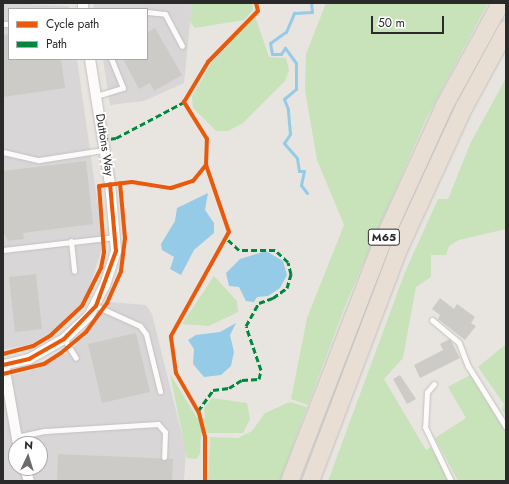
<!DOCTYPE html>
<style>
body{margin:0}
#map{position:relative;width:509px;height:484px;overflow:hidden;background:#e8e5e0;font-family:Jost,sans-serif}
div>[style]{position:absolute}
.industrial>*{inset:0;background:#d9d6d7}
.green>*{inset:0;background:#c8e2ba}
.water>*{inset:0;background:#96cbe7}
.stream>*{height:3px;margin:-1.5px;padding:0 1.5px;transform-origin:1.5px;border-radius:1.5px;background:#96cbe7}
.building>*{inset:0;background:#cdcbc7}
.roads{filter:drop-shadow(0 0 1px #c1c1c1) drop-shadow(0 0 1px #c1c1c1)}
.lane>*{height:5px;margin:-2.5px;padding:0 2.5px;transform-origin:2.5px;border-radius:2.5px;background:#fcfbfa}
.street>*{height:10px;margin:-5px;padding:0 5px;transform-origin:5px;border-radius:5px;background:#fcfbfa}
.highway>*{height:17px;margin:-8.5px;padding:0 8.5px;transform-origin:8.5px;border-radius:8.5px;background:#e8ded3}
.quiet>*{height:3px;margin-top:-1.5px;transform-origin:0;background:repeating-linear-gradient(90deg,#00873e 0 6px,transparent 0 9px)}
.cycleway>*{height:4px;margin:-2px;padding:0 2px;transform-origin:2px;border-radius:2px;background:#e8590c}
span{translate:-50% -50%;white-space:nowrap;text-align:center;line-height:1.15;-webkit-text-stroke:3.5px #fff;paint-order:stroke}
.shield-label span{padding:1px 3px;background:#fff;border:1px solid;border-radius:3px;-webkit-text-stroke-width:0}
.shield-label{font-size:11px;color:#2a2a2a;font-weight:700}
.street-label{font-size:12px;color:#2a2a2a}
.frame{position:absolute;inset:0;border:4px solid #2a2a2a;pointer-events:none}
.legend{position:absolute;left:8px;top:8px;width:140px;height:52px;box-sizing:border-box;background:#fff;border:1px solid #aaa;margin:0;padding:5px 7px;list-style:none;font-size:12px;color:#2a2a2a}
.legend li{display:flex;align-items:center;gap:8px;height:20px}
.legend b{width:20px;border:1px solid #aaa}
.north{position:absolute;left:8px;top:436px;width:40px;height:40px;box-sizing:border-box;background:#fff;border:1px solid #aaa;border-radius:50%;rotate:4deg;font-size:11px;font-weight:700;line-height:16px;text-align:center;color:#2a2a2a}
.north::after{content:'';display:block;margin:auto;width:14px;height:18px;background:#6c6b6a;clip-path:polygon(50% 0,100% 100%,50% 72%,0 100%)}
.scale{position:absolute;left:371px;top:16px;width:73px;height:18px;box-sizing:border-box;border:2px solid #2a2a2a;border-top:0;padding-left:5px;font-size:12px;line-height:14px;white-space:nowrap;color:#2a2a2a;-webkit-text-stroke:3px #fff;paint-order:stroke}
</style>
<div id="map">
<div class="industrial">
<div style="clip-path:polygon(3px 3px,69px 6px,69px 9px,9px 9px,9px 59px,77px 59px,100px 220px,101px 251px,87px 296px,65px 324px,31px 344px,3px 350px)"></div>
<div style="clip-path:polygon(93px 3px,192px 3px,184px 83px,144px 101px,110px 105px,103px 59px,147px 59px,147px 9px,94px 9px)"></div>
<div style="clip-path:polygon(evenodd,110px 302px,146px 305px,152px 314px,186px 451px,184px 481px,3px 481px,3px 378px,39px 368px,66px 353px,83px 339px,110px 302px,16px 444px,40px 444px,40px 468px,16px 468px,16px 444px)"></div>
</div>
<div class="green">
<div style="clip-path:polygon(192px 3px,252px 3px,253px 10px,244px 20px,195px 28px,190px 22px)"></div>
<div style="clip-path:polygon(326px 3px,488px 3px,426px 119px,347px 301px,308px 405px,291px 399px,307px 318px,344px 225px,317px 160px,305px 90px,306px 54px)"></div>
<div style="clip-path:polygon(255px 16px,269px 57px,286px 58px,289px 70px,285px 81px,243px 123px,228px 131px,216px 131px,193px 108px,192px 97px,212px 62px)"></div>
<div style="clip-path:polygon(506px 78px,506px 229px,459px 240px,449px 246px,446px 255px,431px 255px,431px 277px,416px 287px,403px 358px,384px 379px,426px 450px,431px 447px,450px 481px,328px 481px,405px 272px,438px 199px,448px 199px,471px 142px)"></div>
<div style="clip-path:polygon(214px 276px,237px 301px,238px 312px,209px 326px,182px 324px)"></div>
<div style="clip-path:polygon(506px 344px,506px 416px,502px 410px,504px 404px,478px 367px)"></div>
<div style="clip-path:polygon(170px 374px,197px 418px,205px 418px,204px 408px,212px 398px,247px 403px,250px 419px,243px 433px,201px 433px,200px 454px,196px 459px,187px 458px)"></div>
<div style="clip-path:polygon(470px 375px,506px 432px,506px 481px,458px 481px,435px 438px,466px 418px,448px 387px)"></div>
<div style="clip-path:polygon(290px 402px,307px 407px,280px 481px,208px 481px,210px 437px,238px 438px,252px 431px,265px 413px)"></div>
</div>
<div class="water">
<div style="clip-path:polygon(208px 193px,205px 210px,214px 223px,214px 233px,194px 250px,181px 275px,170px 269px,174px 257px,162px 250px,161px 244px,175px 221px,177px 208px)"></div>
<div style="clip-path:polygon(266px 251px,283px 261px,287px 275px,280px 288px,268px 296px,257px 297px,254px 302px,246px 301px,239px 287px,229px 286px,226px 273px,240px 259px)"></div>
<div style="clip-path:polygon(236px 323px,230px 335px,234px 352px,231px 366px,221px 375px,204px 377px,193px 364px,194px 349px,188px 340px,196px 335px,220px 332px)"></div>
</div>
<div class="stream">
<div style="left:307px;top:193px;width:10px;rotate:-127deg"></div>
<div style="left:301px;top:185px;width:14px;rotate:-78deg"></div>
<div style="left:304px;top:171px;width:5px;rotate:180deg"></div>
<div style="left:299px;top:171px;width:13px;rotate:-99deg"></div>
<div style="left:297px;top:158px;width:20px;rotate:-131deg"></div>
<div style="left:284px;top:143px;width:11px;rotate:-56deg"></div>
<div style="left:290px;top:134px;width:25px;rotate:-95deg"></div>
<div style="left:288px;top:109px;width:11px;rotate:-112deg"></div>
<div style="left:284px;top:99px;width:16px;rotate:-40deg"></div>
<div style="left:296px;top:89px;width:26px;rotate:-90deg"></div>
<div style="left:296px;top:63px;width:19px;rotate:-126deg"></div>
<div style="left:285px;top:48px;width:7px;rotate:124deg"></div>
<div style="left:281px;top:54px;width:9px;rotate:180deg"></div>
<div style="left:272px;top:54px;width:11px;rotate:-100deg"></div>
<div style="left:270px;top:43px;width:19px;rotate:-35deg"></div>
<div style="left:286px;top:32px;width:21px;rotate:-67deg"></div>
<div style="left:294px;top:13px;width:18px;rotate:-3deg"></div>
<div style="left:312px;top:12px;width:9px;rotate:-96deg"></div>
</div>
<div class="building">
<div style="clip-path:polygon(155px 28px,182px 75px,154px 91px,150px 83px,139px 89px,123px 59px,147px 59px,147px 32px)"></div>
<div style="clip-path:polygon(9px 34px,9px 59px,61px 59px,65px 88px,3px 97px,3px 35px)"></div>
<div style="clip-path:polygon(86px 161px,93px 224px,23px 233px,24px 239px,8px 241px,3px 232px,3px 171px)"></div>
<div style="clip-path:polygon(36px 274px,42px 329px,15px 332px,9px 277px)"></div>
<div style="clip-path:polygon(440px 298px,454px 309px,457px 304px,475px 317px,471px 323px,476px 326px,465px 340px,438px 319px,440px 315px,432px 309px)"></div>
<div style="clip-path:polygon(136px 333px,150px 392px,102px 403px,88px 344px)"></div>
<div style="clip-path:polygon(450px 339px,460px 358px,420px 378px,414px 365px,443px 350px,440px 344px)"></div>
<div style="clip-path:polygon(400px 375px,416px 399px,407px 404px,393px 379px)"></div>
<div style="clip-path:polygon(58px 454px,173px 459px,172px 481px,57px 481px)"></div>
</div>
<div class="roads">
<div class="lane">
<div style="left:147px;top:12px;width:18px;rotate:6deg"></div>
<div style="left:165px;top:14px;width:36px;rotate:62deg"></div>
<div style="left:3px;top:24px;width:6px"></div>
<div style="left:96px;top:96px;width:28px;rotate:-17deg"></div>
<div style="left:123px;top:88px;width:31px;rotate:-112deg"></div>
<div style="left:3px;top:152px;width:37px;rotate:13deg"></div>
<div style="left:39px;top:160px;width:65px;rotate:-8.9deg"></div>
<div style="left:71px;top:241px;width:30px;rotate:84deg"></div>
<div style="left:3px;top:250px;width:113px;rotate:-6.6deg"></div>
<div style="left:96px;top:306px;width:48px;rotate:24.4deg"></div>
<div style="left:140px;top:326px;width:10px;rotate:53deg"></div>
<div style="left:146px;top:334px;width:59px;rotate:76.2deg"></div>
<div style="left:432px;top:320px;width:35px;rotate:40deg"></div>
<div style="left:459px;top:343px;width:25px;rotate:69deg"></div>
<div style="left:468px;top:366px;width:72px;rotate:58.1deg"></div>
<div style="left:64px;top:339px;width:22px;rotate:58deg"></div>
<div style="left:434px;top:384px;width:11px;rotate:131deg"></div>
<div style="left:427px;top:392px;width:35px;rotate:93deg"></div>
<div style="left:425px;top:427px;width:60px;rotate:64.3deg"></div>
<div style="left:16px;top:437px;width:30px;rotate:-12deg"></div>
<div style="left:45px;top:431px;width:113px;rotate:-3.5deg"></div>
<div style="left:158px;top:424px;width:11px;rotate:49deg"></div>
<div style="left:165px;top:432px;width:25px;rotate:92deg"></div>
</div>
<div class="street">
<div style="left:83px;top:3px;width:6px;rotate:90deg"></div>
<div style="left:3px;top:365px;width:27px;rotate:-13deg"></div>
<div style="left:29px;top:359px;width:40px;rotate:-29.7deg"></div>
<div style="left:64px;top:339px;width:34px;rotate:-43deg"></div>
<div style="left:89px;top:316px;width:35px;rotate:-63deg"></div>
<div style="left:105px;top:285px;width:36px;rotate:-72deg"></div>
<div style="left:116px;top:251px;width:67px;rotate:-95.1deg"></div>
<div style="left:110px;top:184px;width:127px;rotate:-99.1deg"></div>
<div style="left:4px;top:365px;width:80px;rotate:80deg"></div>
<div style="left:25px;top:468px;width:14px;rotate:73deg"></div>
</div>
<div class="highway">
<div style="left:289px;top:481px;width:260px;rotate:-68.8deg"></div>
<div style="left:383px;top:239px;width:147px;rotate:-65.5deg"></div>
<div style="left:444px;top:105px;width:116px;rotate:-61.2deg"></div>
<div style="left:310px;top:481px;width:250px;rotate:-69.2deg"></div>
<div style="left:399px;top:247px;width:155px;rotate:-65.3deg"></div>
<div style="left:464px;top:106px;width:88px;rotate:-61.4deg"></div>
</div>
</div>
<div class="quiet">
<div style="left:102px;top:140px;width:14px;rotate:-8deg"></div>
<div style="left:116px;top:138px;width:77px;rotate:-27.9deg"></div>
<div style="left:198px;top:411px;width:26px;rotate:-54deg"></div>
<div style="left:213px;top:390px;width:16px;rotate:-7deg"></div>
<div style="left:229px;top:388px;width:15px;rotate:-32deg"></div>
<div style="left:242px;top:380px;width:17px;rotate:-3deg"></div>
<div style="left:259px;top:379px;width:9px;rotate:-77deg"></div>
<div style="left:261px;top:370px;width:46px;rotate:-108.8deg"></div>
<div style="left:246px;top:326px;width:26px;rotate:-61deg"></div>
<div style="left:259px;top:303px;width:15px;rotate:-20deg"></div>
<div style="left:273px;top:298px;width:17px;rotate:-36deg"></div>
<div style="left:287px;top:288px;width:15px;rotate:-74deg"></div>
<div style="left:291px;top:274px;width:12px;rotate:-104deg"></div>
<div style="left:288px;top:262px;width:18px;rotate:-137deg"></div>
<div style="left:275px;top:250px;width:36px;rotate:180deg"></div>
<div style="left:239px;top:250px;width:18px;rotate:-137deg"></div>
</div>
<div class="cycleway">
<div style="left:3px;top:354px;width:31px;rotate:-15deg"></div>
<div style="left:33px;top:346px;width:21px;rotate:-31deg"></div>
<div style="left:51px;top:335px;width:42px;rotate:-43.1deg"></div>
<div style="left:82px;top:306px;width:42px;rotate:-63.4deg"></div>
<div style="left:101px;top:268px;width:16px;rotate:-79deg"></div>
<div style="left:104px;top:252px;width:66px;rotate:-94.3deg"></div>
<div style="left:99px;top:186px;width:33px;rotate:-7deg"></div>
<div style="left:132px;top:182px;width:39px;rotate:9deg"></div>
<div style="left:171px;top:188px;width:23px;rotate:-18deg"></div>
<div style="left:193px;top:181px;width:21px;rotate:-51deg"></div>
<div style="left:206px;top:165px;width:26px;rotate:-88deg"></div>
<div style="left:207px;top:139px;width:44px;rotate:-121.9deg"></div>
<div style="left:184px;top:102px;width:47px;rotate:-59deg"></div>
<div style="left:208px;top:62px;width:71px;rotate:-45.6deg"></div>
<div style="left:258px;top:11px;width:8px;rotate:-104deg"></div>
<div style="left:3px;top:365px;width:27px;rotate:-13deg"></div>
<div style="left:29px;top:359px;width:40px;rotate:-29.7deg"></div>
<div style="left:64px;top:339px;width:46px;rotate:-45.9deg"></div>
<div style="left:96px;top:306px;width:59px;rotate:-70deg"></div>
<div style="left:116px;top:251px;width:67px;rotate:-95.1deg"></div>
<div style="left:3px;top:374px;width:42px;rotate:-13.7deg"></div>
<div style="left:44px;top:364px;width:20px;rotate:-33deg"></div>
<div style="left:61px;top:353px;width:33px;rotate:-40deg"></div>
<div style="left:86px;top:332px;width:36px;rotate:-54deg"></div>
<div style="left:107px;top:303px;width:35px;rotate:-66deg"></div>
<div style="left:121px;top:271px;width:33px;rotate:-83deg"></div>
<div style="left:125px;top:238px;width:55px;rotate:-95.2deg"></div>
<div style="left:205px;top:481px;width:44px;rotate:-90deg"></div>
<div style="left:205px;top:437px;width:25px;rotate:-104deg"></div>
<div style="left:199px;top:413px;width:46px;rotate:-119.9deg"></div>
<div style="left:176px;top:373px;width:37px;rotate:-98deg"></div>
<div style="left:171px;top:336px;width:119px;rotate:-60.9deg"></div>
<div style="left:229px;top:232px;width:71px;rotate:-108.9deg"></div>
</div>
<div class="shield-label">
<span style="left:384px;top:237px">M65</span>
</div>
<div class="street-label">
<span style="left:104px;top:145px;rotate:81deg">Duttons Way</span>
</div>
<div class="frame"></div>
<ul class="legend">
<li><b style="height:5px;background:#e8590c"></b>Cycle path</li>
<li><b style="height:5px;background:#00873e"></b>Path</li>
</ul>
<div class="north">N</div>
<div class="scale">50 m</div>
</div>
